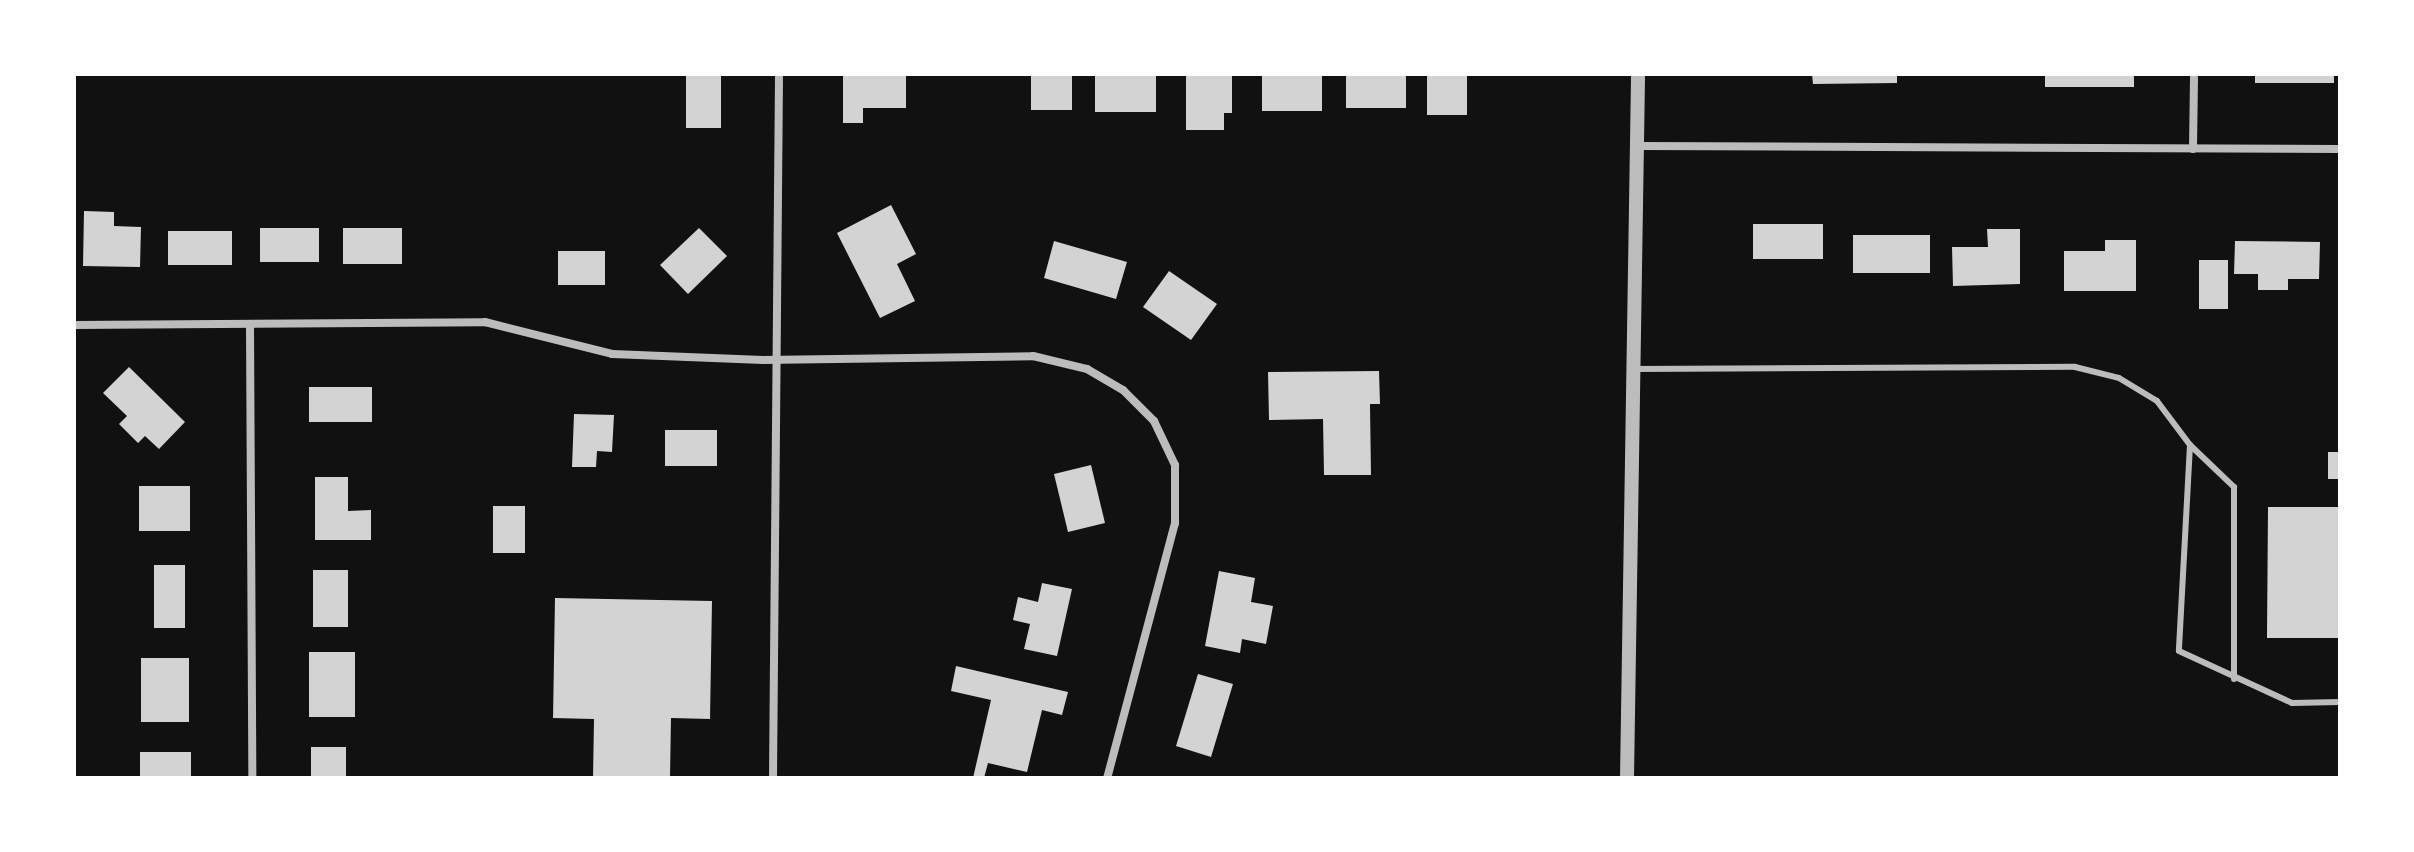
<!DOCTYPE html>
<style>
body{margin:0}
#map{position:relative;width:2414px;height:852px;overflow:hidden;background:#111;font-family:"Public Sans",sans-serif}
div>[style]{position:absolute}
.building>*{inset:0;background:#d3d3d3}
.service>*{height:6px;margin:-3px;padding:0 3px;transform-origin:3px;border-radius:3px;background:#bcbcbc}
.minor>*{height:8px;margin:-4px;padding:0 4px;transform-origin:4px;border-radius:4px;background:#bcbcbc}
.tertiary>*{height:14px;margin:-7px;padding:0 7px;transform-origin:7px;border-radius:7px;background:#bcbcbc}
span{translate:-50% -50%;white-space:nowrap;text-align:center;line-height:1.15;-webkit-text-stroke:6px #fff;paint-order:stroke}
.frame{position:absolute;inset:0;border:76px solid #fff;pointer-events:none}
</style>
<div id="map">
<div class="building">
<div style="clip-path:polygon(686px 74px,721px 74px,721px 128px,686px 128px)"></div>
<div style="clip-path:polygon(843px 74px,906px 74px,906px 108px,863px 108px,863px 123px,843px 123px)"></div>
<div style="clip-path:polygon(1031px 74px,1072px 74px,1072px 110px,1031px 110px)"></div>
<div style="clip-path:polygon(1095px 74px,1156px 74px,1156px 112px,1095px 112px)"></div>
<div style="clip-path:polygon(1186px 74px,1232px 74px,1232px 113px,1224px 113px,1224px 130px,1186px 130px)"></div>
<div style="clip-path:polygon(1262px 74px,1322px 74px,1322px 111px,1262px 111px)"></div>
<div style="clip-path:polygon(1346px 74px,1406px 74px,1406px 108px,1346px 108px)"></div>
<div style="clip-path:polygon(1427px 74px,1467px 74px,1467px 115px,1427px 115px)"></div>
<div style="clip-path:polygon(1812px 74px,1897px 74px,1897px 83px,1813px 84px)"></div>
<div style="clip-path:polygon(2045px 74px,2134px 74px,2134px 87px,2045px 87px)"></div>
<div style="clip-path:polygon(2255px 74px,2334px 74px,2334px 83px,2255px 83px)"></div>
<div style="clip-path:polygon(891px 205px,916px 254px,897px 264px,915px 301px,880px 318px,837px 233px)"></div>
<div style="clip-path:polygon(84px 211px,114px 212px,114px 226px,141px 227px,140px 267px,83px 266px)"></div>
<div style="clip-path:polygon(1753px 224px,1823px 224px,1823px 259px,1753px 259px)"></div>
<div style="clip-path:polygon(260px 228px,319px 228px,319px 262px,260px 262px)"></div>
<div style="clip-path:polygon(343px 228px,402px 228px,402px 264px,343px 264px)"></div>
<div style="clip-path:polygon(699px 228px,727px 256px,688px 294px,660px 265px)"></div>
<div style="clip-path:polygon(1987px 229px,2020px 229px,2020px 284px,1953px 286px,1952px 247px,1988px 247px)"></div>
<div style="clip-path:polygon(168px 231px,232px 231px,232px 265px,168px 265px)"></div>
<div style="clip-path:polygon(1853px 235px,1930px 235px,1930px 273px,1853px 273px)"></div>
<div style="clip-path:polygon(2105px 240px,2136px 240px,2136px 291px,2064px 291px,2064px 251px,2105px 251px)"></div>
<div style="clip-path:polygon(1054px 241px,1127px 262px,1116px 299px,1044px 278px)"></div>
<div style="clip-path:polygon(2235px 241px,2320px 242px,2319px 279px,2288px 279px,2288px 290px,2258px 290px,2258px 274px,2234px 274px)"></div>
<div style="clip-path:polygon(558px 251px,605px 251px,605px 285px,558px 285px)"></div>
<div style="clip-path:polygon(2199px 260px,2228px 260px,2228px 309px,2199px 309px)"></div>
<div style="clip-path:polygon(1169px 271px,1217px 304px,1191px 340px,1143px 307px)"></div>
<div style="clip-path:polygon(129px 367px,185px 422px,159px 449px,145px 436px,138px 443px,119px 424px,127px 416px,103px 393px)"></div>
<div style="clip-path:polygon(1379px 371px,1380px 404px,1370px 404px,1371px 475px,1324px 475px,1323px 419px,1269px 420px,1268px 372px)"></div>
<div style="clip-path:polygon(309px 387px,372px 387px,372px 422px,309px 422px)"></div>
<div style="clip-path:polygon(574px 414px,614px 415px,612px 452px,597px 451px,596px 467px,572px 467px)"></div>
<div style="clip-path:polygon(665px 430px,717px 430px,717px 466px,665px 466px)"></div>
<div style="clip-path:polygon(2328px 452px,2340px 452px,2340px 479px,2328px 479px)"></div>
<div style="clip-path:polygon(1091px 465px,1105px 523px,1068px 532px,1054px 474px)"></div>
<div style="clip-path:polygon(315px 477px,348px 477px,348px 511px,371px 510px,371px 540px,315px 540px)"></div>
<div style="clip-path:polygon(139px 486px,190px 486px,190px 531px,139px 531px)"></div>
<div style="clip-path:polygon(493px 506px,525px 506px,525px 553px,493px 553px)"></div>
<div style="clip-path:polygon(2268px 507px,2340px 507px,2340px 638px,2267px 638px)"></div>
<div style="clip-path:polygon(154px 565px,185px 565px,185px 628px,154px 628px)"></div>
<div style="clip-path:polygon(313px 570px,348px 570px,348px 627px,313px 627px)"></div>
<div style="clip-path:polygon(1219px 571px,1255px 578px,1251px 602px,1273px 606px,1266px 644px,1242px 639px,1240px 653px,1205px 646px)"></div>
<div style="clip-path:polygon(1042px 583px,1072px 589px,1057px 656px,1024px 649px,1030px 624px,1013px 620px,1018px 597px,1038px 602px)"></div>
<div style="clip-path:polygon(555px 598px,712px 601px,710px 719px,671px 718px,670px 778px,593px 778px,594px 719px,553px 718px)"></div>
<div style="clip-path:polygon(309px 652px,355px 652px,355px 717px,309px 717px)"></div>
<div style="clip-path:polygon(141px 658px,189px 658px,189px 722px,141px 722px)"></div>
<div style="clip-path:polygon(956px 666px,1068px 692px,1062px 715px,1042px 710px,1027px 772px,988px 763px,984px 778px,973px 778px,991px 700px,951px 691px)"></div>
<div style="clip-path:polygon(1198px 674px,1233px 684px,1211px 757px,1176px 746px)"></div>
<div style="clip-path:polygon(311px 747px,346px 747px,346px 778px,311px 778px)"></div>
<div style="clip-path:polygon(140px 752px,191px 752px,191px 778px,140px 778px)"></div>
</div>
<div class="service">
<div style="left:1635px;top:369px;width:440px;rotate:-0.3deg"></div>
<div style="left:2075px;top:367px;width:45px;rotate:14deg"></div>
<div style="left:2119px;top:378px;width:44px;rotate:31.2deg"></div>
<div style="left:2157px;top:401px;width:55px;rotate:53.1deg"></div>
<div style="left:2190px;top:445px;width:206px;rotate:93.1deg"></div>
<div style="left:2179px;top:651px;width:124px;rotate:24.7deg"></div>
<div style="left:2292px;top:703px;width:48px;rotate:-1.2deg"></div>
<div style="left:2190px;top:445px;width:61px;rotate:43.7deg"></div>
<div style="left:2234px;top:487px;width:192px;rotate:90deg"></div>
</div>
<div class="minor">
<div style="left:1639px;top:146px;width:701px;rotate:0.25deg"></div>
<div style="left:2193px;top:149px;width:75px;rotate:-89.2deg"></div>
<div style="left:74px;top:325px;width:411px;rotate:-0.4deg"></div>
<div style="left:485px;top:322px;width:131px;rotate:14.1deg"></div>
<div style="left:612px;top:354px;width:151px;rotate:2.3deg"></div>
<div style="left:763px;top:360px;width:270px;rotate:-0.8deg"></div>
<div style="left:1033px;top:356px;width:56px;rotate:13.5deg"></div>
<div style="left:1087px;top:369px;width:42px;rotate:30.3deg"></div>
<div style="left:1123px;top:390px;width:44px;rotate:45deg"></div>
<div style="left:1154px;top:421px;width:49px;rotate:64.5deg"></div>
<div style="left:1175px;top:465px;width:58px;rotate:90deg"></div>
<div style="left:1175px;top:523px;width:264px;rotate:104.9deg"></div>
<div style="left:250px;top:325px;width:453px;rotate:89.7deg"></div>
<div style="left:773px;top:778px;width:704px;rotate:-89.51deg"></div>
</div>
<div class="tertiary">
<div style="left:1627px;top:778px;width:704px;rotate:-89.1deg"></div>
</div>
<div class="frame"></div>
</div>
